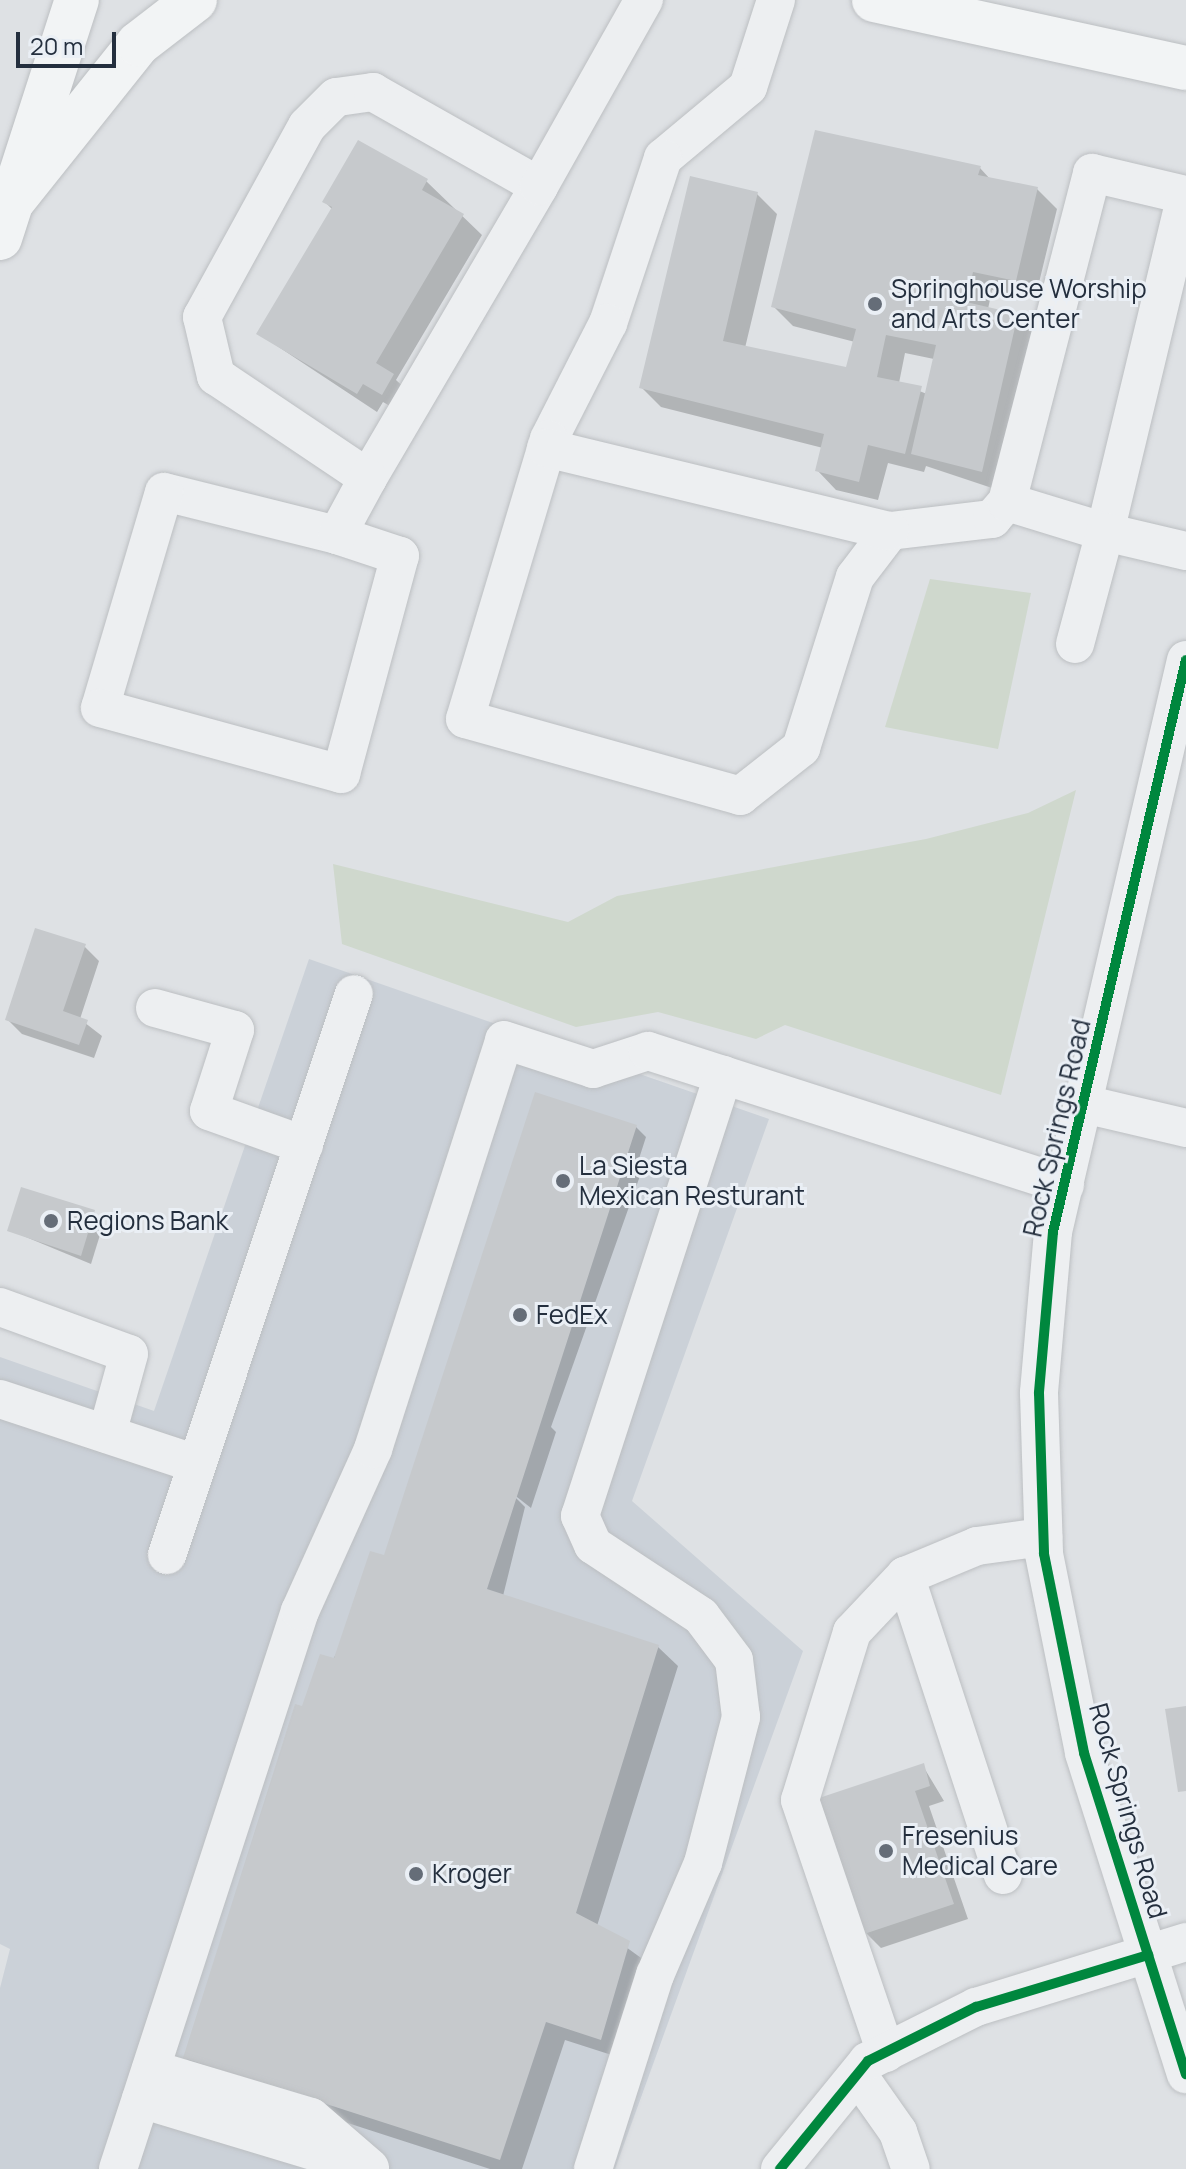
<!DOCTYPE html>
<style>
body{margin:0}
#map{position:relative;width:1186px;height:2169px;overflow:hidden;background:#dee1e4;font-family:Manrope,sans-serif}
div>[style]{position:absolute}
.built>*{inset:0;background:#cbd1d8}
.green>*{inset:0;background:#cfd8cd}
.shadow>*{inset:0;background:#0003}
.building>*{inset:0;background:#c6c9cc}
.roads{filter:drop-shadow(0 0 2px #bcbfc2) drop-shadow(0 0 2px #bcbfc2)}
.minor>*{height:38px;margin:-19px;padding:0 19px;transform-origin:19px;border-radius:19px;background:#edeff1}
.major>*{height:44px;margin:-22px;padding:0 22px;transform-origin:22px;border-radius:22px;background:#f2f4f5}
.cycleway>*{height:10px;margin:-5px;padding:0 5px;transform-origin:5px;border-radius:5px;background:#00873e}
.dots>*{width:22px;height:22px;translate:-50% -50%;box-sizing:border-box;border:4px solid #eaeff5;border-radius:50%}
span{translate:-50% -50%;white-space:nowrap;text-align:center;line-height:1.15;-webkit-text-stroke:6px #eaeff5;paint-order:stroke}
.poi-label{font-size:26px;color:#242f3e}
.left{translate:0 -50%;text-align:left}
.street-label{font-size:26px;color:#242f3e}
.scale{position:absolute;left:16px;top:32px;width:100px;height:36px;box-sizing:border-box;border:4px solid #242f3e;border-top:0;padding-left:10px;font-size:24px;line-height:28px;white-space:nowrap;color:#242f3e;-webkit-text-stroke:6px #eaeff5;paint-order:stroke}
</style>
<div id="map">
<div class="built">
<div style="clip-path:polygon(309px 959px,769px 1119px,632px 1501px,803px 1651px,615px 2169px,0 2169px,0 1988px,10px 1949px,0 1944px,0 1357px,154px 1411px)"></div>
</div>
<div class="green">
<div style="clip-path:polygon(930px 579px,1031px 593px,998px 749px,885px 727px)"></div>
<div style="clip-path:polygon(1076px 790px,1001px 1095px,785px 1025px,756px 1039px,658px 1012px,576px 1027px,342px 944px,333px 864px,568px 922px,617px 896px,926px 839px,1028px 813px)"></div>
</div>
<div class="shadow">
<div style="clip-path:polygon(evenodd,980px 168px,991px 180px,1037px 189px,1057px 209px,1035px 299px,992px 290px,988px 309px,1017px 316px,1037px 335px,1001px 491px,926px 466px,924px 472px,888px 463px,878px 500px,836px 490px,817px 470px,823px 448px,661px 407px,641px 387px,757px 194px,777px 214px,745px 348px,848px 370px,855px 342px,793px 326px,774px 307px,980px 168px,905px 353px,934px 359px,927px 394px,899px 383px,905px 353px)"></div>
<div style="clip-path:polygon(426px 181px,482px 235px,396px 380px,412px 395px,402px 413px,383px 402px,377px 412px,259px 334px,333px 210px,324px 201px)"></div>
<div style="clip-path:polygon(84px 946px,99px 961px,80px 1019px,102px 1036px,94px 1058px,22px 1034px,7px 1019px)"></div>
<div style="clip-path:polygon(536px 1094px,636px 1127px,646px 1137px,636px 1168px,641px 1173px,551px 1427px,556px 1432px,531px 1508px,508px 1490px,525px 1507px,503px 1596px,658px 1647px,678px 1666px,597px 1926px,648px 1963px,621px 2058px,565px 2040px,522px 2169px,490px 2169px,205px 2077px,185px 2057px,304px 1709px,391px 1560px)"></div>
<div style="clip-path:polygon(94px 1212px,104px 1222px,91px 1264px,9px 1230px)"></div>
<div style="clip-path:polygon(923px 1766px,944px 1801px,929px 1806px,968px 1919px,881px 1948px,866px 1933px)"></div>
</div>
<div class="building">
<div style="clip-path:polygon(815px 130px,981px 166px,978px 175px,1038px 187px,1016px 281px,973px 272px,966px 302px,1018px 314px,982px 472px,911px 454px,936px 345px,886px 335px,877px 377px,922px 386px,905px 454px,868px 445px,859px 482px,815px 471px,824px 434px,639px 388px,690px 176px,758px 192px,723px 341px,846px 367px,856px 329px,771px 307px)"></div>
<div style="clip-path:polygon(358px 140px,428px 179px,422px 190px,464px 214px,376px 363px,394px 374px,382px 395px,363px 384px,357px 394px,256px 334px,332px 207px,322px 202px)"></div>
<div style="clip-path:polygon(35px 928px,86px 944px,63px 1011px,88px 1020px,79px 1045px,5px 1020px)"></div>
<div style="clip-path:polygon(535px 1092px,637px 1125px,487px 1589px,659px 1645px,576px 1913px,630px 1941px,601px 2040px,546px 2022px,500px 2160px,183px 2058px,295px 1704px,302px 1706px,320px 1654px,334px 1658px,370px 1551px,384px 1555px)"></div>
<div style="clip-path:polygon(21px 1187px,95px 1210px,81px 1256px,7px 1231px)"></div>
<div style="clip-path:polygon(1186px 1706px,1186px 1791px,1178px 1792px,1165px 1709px)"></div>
<div style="clip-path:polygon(924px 1763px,930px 1786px,915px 1791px,954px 1904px,864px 1934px,819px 1798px)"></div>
</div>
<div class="roads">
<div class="minor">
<div style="left:776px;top:0;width:91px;rotate:107.8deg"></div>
<div style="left:748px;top:87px;width:111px;rotate:140.1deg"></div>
<div style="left:663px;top:158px;width:174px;rotate:108.4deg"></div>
<div style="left:608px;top:323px;width:130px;rotate:117deg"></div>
<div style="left:549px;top:439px;width:292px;rotate:106.7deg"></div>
<div style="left:465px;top:719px;width:286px;rotate:15.6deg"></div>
<div style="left:740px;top:796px;width:78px;rotate:-38.2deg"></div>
<div style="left:801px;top:748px;width:179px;rotate:-72.5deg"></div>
<div style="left:855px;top:577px;width:58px;rotate:-52.7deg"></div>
<div style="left:890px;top:531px;width:103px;rotate:-6.7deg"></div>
<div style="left:992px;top:519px;width:23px;rotate:-49deg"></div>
<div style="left:1007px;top:502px;width:340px;rotate:-75.5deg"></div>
<div style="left:1092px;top:173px;width:97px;rotate:13.2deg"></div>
<div style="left:1186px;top:195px;width:347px;rotate:103.5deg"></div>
<div style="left:1105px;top:532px;width:102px;rotate:-163deg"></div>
<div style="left:539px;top:186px;width:191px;rotate:-150.5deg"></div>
<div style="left:373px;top:92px;width:37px;rotate:172deg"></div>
<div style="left:336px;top:97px;width:41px;rotate:135deg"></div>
<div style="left:307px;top:126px;width:218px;rotate:118.8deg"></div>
<div style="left:202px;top:317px;width:61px;rotate:76.7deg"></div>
<div style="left:216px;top:376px;width:183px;rotate:33.9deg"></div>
<div style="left:368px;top:478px;width:338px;rotate:-59.6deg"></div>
<div style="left:539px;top:186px;width:214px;rotate:-60.6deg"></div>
<div style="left:546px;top:448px;width:354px;rotate:13.6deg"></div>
<div style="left:337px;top:535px;width:178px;rotate:-166deg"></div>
<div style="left:164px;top:492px;width:225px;rotate:106.5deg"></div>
<div style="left:100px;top:708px;width:250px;rotate:15.3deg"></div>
<div style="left:341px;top:774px;width:226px;rotate:-74.9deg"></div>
<div style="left:400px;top:556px;width:66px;rotate:-161.6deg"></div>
<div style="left:337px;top:535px;width:65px;rotate:-61.5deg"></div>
<div style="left:1075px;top:644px;width:116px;rotate:-75deg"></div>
<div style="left:1105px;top:532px;width:83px;rotate:13.2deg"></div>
<div style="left:1186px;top:660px;width:587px;rotate:103.09deg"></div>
<div style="left:1053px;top:1232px;width:162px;rotate:95deg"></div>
<div style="left:1039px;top:1393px;width:161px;rotate:88.2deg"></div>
<div style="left:1044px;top:1554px;width:203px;rotate:78.6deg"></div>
<div style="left:1084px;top:1753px;width:337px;rotate:72.4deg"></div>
<div style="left:155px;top:1008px;width:83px;rotate:15.4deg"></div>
<div style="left:235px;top:1030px;width:85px;rotate:107.8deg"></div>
<div style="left:209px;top:1111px;width:101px;rotate:19.7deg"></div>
<div style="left:1084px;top:1104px;width:105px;rotate:13.2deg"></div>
<div style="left:0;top:1307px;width:137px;rotate:20deg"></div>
<div style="left:129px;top:1354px;width:83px;rotate:105.4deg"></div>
<div style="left:0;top:1399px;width:207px;rotate:18.3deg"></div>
<div style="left:167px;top:1555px;width:591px;rotate:-71.57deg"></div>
<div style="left:1003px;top:1875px;width:315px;rotate:-108.1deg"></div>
<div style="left:905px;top:1576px;width:78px;rotate:-22.6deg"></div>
<div style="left:977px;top:1546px;width:67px;rotate:-7.8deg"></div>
<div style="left:886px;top:2053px;width:267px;rotate:-108.8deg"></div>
<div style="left:800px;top:1800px;width:176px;rotate:-72.8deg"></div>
<div style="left:852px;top:1632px;width:77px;rotate:-46.6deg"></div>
<div style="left:151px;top:2069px;width:167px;rotate:16.7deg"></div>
<div style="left:311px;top:2117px;width:78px;rotate:40.8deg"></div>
<div style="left:858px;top:2075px;width:70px;rotate:54.9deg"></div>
<div style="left:898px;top:2132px;width:39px;rotate:71deg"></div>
<div style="left:141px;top:2099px;width:229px;rotate:16.8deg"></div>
<div style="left:118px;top:2169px;width:587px;rotate:-71.94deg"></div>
<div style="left:300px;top:1611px;width:178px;rotate:-65.7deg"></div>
<div style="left:373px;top:1449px;width:429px;rotate:-72.2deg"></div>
<div style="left:504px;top:1040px;width:94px;rotate:18deg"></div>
<div style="left:593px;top:1069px;width:58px;rotate:-18.1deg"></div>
<div style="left:648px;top:1051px;width:438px;rotate:17.8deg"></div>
<div style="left:593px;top:2169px;width:204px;rotate:-72.3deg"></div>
<div style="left:655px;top:1975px;width:122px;rotate:-66.8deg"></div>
<div style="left:703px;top:1863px;width:151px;rotate:-75.4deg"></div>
<div style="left:741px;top:1717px;width:57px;rotate:-97deg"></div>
<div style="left:734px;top:1660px;width:55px;rotate:-126.9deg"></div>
<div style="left:701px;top:1616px;width:129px;rotate:-146.7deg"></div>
<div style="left:593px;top:1545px;width:32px;rotate:-114deg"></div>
<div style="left:580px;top:1516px;width:464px;rotate:-72deg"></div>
<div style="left:780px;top:2169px;width:139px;rotate:-50.8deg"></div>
<div style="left:868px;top:2061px;width:121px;rotate:-26.6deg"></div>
<div style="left:976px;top:2007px;width:220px;rotate:-17.2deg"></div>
</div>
<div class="major">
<div style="left:874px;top:0;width:319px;rotate:12.3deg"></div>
<div style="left:12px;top:202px;width:202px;rotate:-51.4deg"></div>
<div style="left:138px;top:44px;width:72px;rotate:-37.7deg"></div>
<div style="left:0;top:238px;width:250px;rotate:-72.1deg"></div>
</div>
</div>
<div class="cycleway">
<div style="left:1186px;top:660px;width:587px;rotate:103.09deg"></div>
<div style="left:1053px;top:1232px;width:162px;rotate:95deg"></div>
<div style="left:1039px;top:1393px;width:161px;rotate:88.2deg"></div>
<div style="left:1044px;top:1554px;width:203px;rotate:78.6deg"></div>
<div style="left:1084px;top:1753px;width:337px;rotate:72.4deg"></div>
<div style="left:780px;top:2169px;width:139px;rotate:-50.8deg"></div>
<div style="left:868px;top:2061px;width:121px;rotate:-26.6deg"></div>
<div style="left:976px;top:2007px;width:180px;rotate:-16.8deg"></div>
</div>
<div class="dots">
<div style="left:875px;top:304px;background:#656d78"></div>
<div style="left:563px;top:1181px;background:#656d78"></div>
<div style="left:51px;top:1221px;background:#656d78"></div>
<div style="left:520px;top:1315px;background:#656d78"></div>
<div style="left:886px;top:1851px;background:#656d78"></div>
<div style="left:416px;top:1874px;background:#656d78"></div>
</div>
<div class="poi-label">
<span class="left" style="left:891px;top:304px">Springhouse Worship<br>and Arts Center</span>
<span class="left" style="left:579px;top:1181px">La Siesta<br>Mexican Resturant</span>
<span class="left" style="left:67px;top:1221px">Regions Bank</span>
<span class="left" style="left:536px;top:1315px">FedEx</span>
<span class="left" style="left:902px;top:1851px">Fresenius<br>Medical Care</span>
<span class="left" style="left:432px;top:1874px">Kroger</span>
</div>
<div class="street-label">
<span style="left:1057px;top:1128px;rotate:-77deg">Rock Springs Road</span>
<span style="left:1128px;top:1811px;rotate:74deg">Rock Springs Road</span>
</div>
<div class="scale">20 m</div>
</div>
